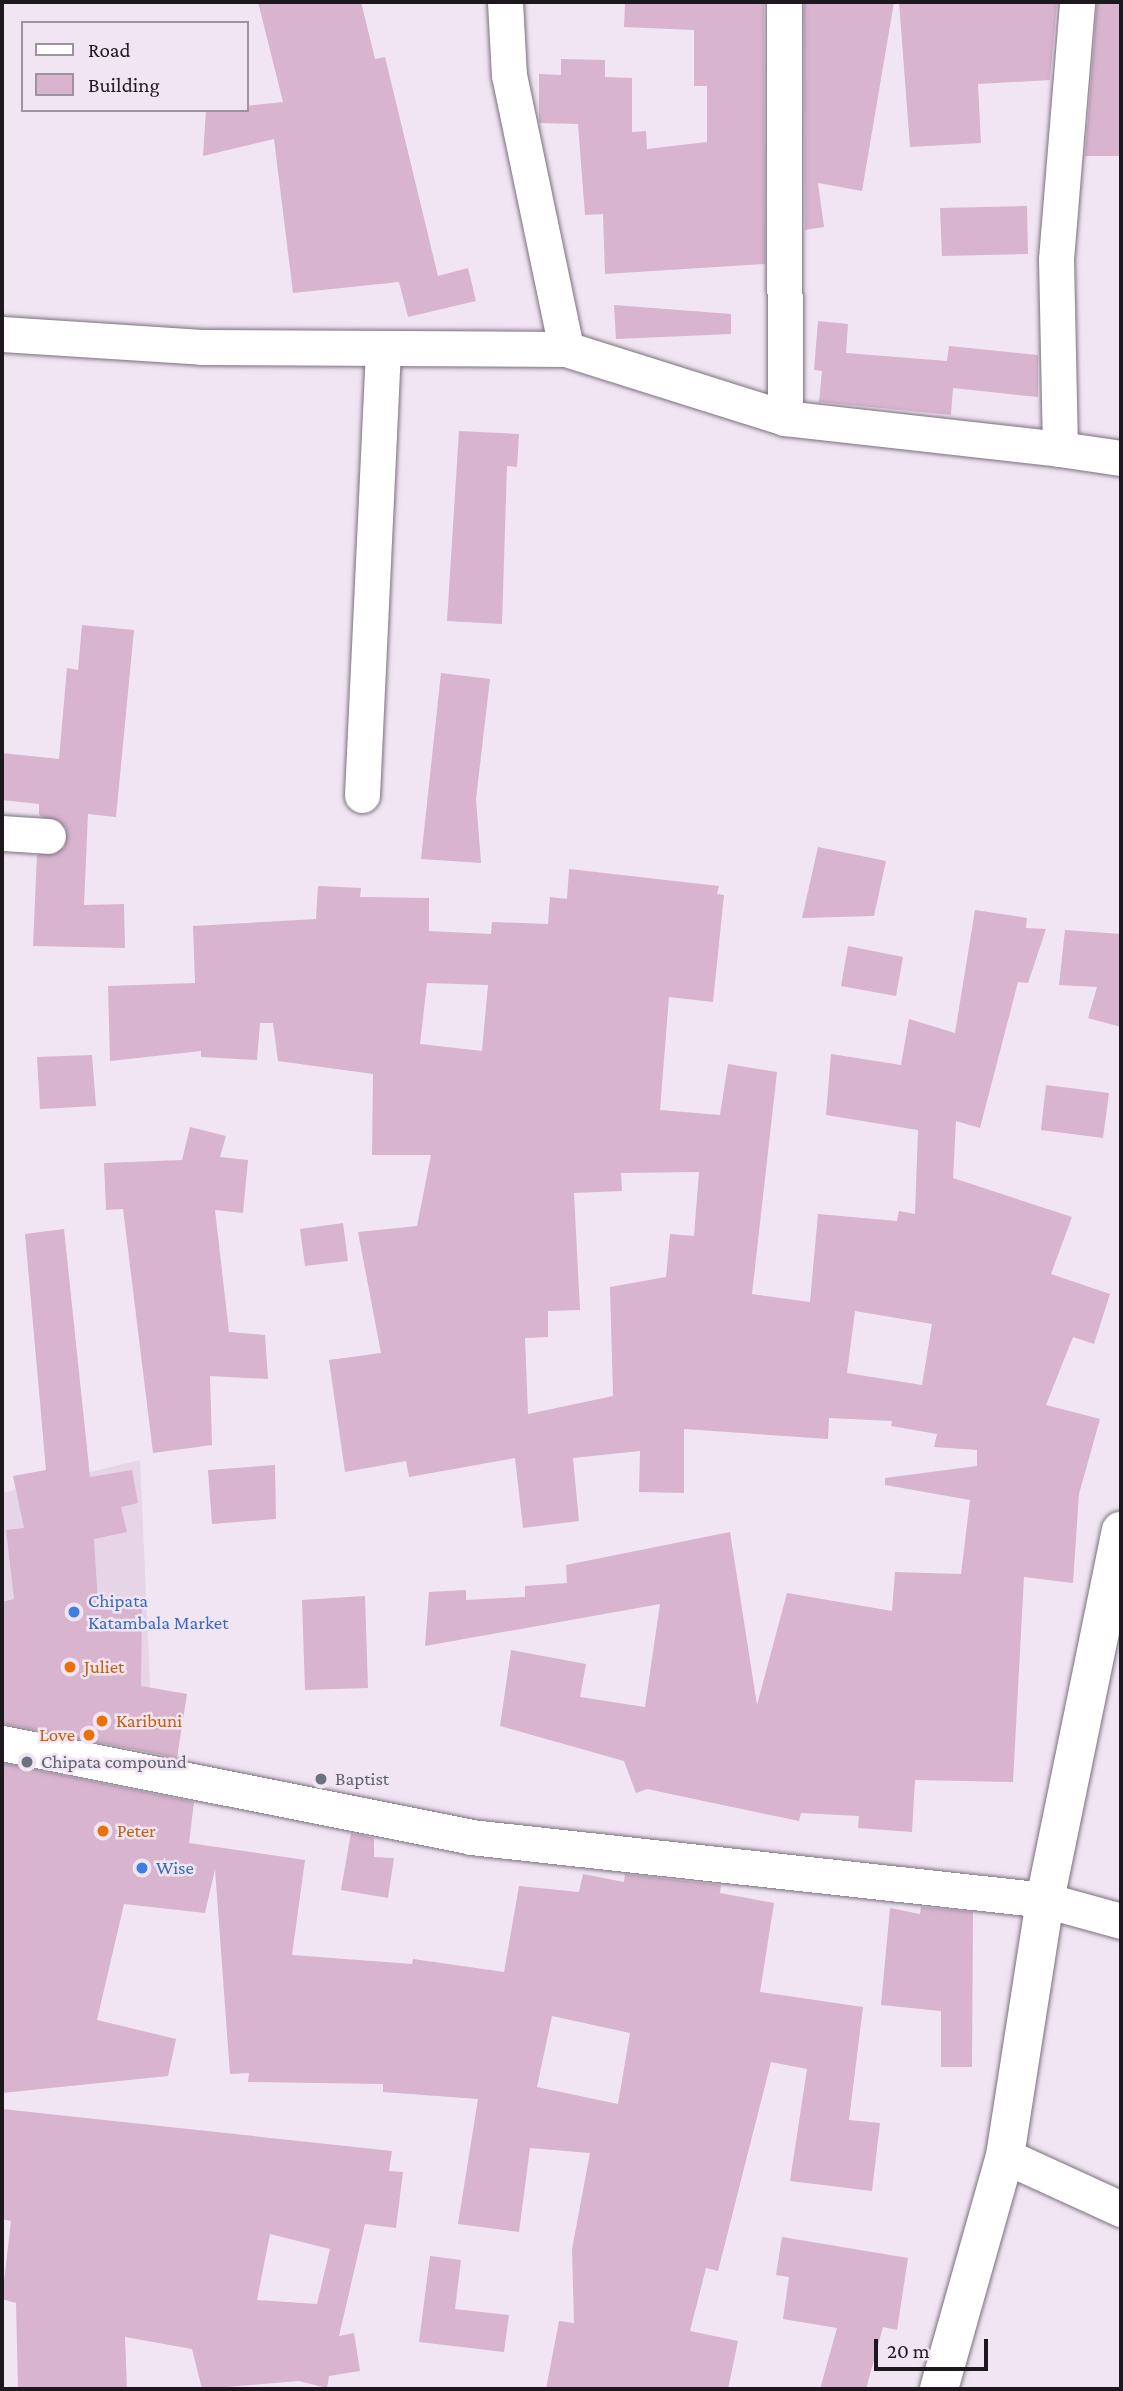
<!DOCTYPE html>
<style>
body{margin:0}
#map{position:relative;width:1123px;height:2391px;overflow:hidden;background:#f1e5f3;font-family:"Crimson Pro",serif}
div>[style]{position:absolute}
.commercial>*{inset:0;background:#e6d5e7}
.building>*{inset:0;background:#d8b4ce}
.roads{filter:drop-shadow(0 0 2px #7b707d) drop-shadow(0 0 2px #7b707d)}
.minor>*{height:35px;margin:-17.5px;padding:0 17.5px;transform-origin:17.5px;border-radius:17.5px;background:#fff}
.tertiary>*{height:38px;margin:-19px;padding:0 19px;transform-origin:19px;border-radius:19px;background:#fff}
.dots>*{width:19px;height:19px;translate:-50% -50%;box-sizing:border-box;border:4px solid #f1e5f3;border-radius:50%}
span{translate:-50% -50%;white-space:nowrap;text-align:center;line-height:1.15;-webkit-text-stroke:5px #f1e5f3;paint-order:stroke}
.shop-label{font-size:19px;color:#366cbe}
.left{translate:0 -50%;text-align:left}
.food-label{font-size:19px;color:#c56008}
.right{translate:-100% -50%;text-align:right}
.worship-label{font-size:19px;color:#5b616d}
.frame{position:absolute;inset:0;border:4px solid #1c181d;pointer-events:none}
.legend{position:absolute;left:21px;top:21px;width:228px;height:91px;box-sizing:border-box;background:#f1e5f3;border:2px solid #9c939d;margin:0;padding:9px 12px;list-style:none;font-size:21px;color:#1c181d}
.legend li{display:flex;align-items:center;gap:14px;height:35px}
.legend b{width:35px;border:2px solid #9c939d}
.scale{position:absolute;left:874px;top:2339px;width:114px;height:32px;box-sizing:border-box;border:4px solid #1c181d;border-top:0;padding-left:9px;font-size:21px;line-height:24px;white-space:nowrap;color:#1c181d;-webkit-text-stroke:5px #f1e5f3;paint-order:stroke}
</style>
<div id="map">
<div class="commercial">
<div style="clip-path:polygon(140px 1460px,153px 1751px,2px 1731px,2px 1493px)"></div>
</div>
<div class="building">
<div style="clip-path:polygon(258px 2px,361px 2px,375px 59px,385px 57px,438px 276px,468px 268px,476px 301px,408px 317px,399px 282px,293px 293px,274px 139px,203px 156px,206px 110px,283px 102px)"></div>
<div style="clip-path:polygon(625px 2px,764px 2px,765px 264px,605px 274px,603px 214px,585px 215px,578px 124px,539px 123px,539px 74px,561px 75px,561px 59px,605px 60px,605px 77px,632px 78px,632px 132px,646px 131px,647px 149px,707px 142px,707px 86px,694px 86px,694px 30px,624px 27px)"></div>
<div style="clip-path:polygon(804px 2px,894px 2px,862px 191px,818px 183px,824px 227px,805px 230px)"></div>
<div style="clip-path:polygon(899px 2px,1057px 2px,1050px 80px,978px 84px,981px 143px,910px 147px)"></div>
<div style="clip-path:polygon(1097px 2px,1121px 2px,1121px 156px,1085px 156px)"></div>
<div style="clip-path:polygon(1027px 206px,1028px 254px,942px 256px,940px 208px)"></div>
<div style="clip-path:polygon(614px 305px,731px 314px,731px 334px,616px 339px)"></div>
<div style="clip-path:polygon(818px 321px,848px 324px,846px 353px,947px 361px,949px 346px,1038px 355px,1038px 397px,953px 388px,951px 415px,819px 402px,822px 371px,814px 370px)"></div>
<div style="clip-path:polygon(459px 431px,519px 434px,517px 467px,507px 466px,502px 624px,447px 621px)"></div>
<div style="clip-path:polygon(82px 625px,134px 630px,116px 817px,88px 814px,84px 905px,124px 904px,125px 948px,33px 946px,37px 855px,64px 848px,66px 828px,39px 815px,39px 804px,2px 800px,2px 753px,59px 759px,67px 668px,78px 670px)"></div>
<div style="clip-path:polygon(441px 673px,490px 679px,476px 799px,481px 863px,421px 859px)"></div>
<div style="clip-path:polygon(818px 847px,886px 861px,874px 916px,802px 918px)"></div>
<div style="clip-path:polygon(evenodd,569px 869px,719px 886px,717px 894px,724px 895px,713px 1002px,669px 997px,660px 1110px,720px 1115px,728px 1064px,777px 1072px,752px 1294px,810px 1302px,818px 1214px,897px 1221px,899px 1211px,915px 1214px,918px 1130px,826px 1115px,831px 1054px,901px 1065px,909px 1019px,955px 1033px,975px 910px,1027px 918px,1026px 928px,1046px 929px,1028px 983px,1018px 982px,980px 1128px,956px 1121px,953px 1178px,1072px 1217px,1051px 1274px,1110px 1294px,1094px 1344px,1073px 1337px,1046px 1405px,1100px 1419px,1079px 1494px,1073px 1583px,1024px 1577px,1013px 1782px,915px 1780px,912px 1832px,858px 1828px,859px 1816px,801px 1813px,799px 1821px,647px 1789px,636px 1793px,624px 1761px,500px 1726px,511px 1650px,586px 1664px,580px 1697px,645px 1707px,660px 1604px,425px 1646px,429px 1592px,466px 1590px,466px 1600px,525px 1597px,525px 1586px,567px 1583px,566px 1565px,730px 1532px,757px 1705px,787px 1593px,892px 1611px,895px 1572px,961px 1574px,970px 1500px,885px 1485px,885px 1478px,977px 1466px,977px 1450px,934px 1447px,937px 1434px,891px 1426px,892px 1421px,829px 1418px,828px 1439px,684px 1429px,684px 1493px,639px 1492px,640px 1451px,573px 1458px,579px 1521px,523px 1528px,515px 1458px,409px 1477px,406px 1461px,345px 1472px,329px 1360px,381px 1353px,358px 1232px,417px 1226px,431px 1155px,372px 1155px,373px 1074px,278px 1061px,273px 1023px,260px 1023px,257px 1060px,201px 1057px,201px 1051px,110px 1061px,108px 986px,195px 983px,193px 926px,316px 919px,318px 886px,361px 888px,360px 897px,429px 898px,429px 931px,491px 934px,492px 922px,548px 924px,550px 897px,567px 899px,569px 869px,427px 983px,488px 985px,482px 1051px,420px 1044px,427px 983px,569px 869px,699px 1172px,694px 1236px,670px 1234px,666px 1277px,610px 1287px,613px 1396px,528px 1414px,525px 1338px,548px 1337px,548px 1311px,580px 1310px,574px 1193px,622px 1191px,621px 1173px,699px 1172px,569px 869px,855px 1311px,932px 1324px,922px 1385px,847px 1373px,855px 1311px)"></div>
<div style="clip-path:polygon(1065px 930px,1121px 934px,1121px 1027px,1088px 1018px,1097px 987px,1059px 985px)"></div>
<div style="clip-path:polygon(848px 946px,903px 957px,896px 996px,841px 986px)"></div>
<div style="clip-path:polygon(92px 1055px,96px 1106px,40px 1109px,37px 1057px)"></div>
<div style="clip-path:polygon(1046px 1085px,1109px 1093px,1103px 1138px,1041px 1130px)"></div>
<div style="clip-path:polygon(190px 1127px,226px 1136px,220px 1157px,248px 1160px,243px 1213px,215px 1210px,229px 1332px,265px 1335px,268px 1379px,210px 1376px,212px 1445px,153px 1453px,123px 1209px,106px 1210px,104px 1163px,182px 1160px)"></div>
<div style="clip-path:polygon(343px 1223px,348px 1261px,305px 1266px,300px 1229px)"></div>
<div style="clip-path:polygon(64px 1229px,90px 1477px,132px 1470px,138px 1503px,121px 1507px,127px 1532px,94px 1539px,98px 1604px,142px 1605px,141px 1686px,187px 1694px,177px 1758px,2px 1723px,2px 1602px,14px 1599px,6px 1530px,24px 1528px,13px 1476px,46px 1470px,25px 1234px)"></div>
<div style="clip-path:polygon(275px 1465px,276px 1519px,212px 1524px,208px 1470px)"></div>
<div style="clip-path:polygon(365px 1596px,368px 1688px,305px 1690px,302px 1600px)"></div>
<div style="clip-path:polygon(evenodd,2px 1763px,194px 1802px,189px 1843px,305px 1860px,292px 1955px,412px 1964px,413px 1959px,504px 1972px,519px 1886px,579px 1892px,583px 1874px,624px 1882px,625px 1874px,721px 1885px,720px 1893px,774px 1903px,760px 1992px,863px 2007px,849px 2120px,880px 2123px,872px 2191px,790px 2181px,807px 2069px,771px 2062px,718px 2271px,706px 2268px,690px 2331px,738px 2341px,728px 2389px,546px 2389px,559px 2321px,574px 2323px,572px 2249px,590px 2153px,530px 2148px,519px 2232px,458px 2224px,478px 2099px,383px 2092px,383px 2084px,248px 2082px,249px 2073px,230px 2074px,215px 1869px,205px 1913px,124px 1904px,97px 2020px,176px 2039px,168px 2076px,2px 2093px,2px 1763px,552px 2016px,630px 2033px,618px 2104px,537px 2087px,552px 2016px)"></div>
<div style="clip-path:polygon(351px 1833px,374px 1838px,374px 1857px,394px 1858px,388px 1898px,341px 1890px)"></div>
<div style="clip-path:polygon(921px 1907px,973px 1912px,972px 2067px,941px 2067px,941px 2011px,881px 2005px,890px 1908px,920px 1914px)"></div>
<div style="clip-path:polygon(evenodd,2px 2109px,392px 2151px,389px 2171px,403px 2172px,396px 2228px,365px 2224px,339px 2336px,354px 2333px,360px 2371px,329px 2376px,327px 2388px,299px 2381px,202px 2389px,192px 2349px,125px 2337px,127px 2389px,18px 2389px,16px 2303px,2px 2299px,11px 2221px,2px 2219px,2px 2109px,270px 2234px,330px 2249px,317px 2304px,257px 2300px,270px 2234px)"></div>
<div style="clip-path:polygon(782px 2237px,908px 2258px,897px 2330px,883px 2327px,866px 2389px,820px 2389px,837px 2328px,783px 2319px,789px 2277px,776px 2275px)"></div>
<div style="clip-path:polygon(430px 2256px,461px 2260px,455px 2309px,509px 2315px,504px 2352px,419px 2342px)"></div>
</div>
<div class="roads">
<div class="minor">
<div style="left:505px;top:2px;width:73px;rotate:86.9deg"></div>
<div style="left:509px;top:75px;width:280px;rotate:78.2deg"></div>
<div style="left:784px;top:2px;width:416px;rotate:89.9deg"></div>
<div style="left:2px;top:334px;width:200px;rotate:3.7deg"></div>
<div style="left:202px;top:347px;width:364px;rotate:0.3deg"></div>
<div style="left:566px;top:349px;width:230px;rotate:17.5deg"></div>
<div style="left:785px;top:418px;width:277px;rotate:6.4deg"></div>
<div style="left:1060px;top:449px;width:190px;rotate:-91.2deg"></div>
<div style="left:1056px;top:259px;width:258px;rotate:-85.3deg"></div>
<div style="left:1060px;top:449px;width:62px;rotate:8.4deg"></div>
<div style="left:362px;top:795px;width:446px;rotate:-87.3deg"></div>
<div style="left:2px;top:833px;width:46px;rotate:3.7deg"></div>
<div style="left:2px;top:1743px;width:478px;rotate:11.3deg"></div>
<div style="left:471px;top:1837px;width:577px;rotate:6.26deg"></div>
<div style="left:1045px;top:1900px;width:79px;rotate:15.4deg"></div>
<div style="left:1005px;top:2156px;width:128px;rotate:24.6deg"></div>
</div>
<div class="tertiary">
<div style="left:939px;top:2389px;width:242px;rotate:-74.2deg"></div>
<div style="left:1005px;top:2156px;width:259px;rotate:-81.1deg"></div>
<div style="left:1045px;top:1900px;width:377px;rotate:-78.4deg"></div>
</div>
</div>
<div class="dots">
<div style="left:74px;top:1612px;background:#3f7fe0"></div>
<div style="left:70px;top:1667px;background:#e8710a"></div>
<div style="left:102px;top:1721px;background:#e8710a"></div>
<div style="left:89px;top:1735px;background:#e8710a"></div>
<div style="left:27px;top:1762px;background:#6b7280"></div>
<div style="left:321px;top:1779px;background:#6b7280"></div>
<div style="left:103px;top:1831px;background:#e8710a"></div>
<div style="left:142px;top:1868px;background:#3f7fe0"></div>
</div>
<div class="shop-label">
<span class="left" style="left:88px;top:1612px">Chipata<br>Katambala Market</span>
<span class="left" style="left:156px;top:1868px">Wise</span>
</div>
<div class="food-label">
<span class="left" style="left:84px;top:1667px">Juliet</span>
<span class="left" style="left:116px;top:1721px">Karibuni</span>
<span class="right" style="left:75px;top:1735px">Love</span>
<span class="left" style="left:117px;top:1831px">Peter</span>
</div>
<div class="worship-label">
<span class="left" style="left:41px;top:1762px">Chipata compound</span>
<span class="left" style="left:335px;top:1779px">Baptist</span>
</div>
<div class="frame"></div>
<ul class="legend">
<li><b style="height:9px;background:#fff"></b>Road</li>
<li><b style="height:19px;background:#d8b4ce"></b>Building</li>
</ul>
<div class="scale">20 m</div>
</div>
